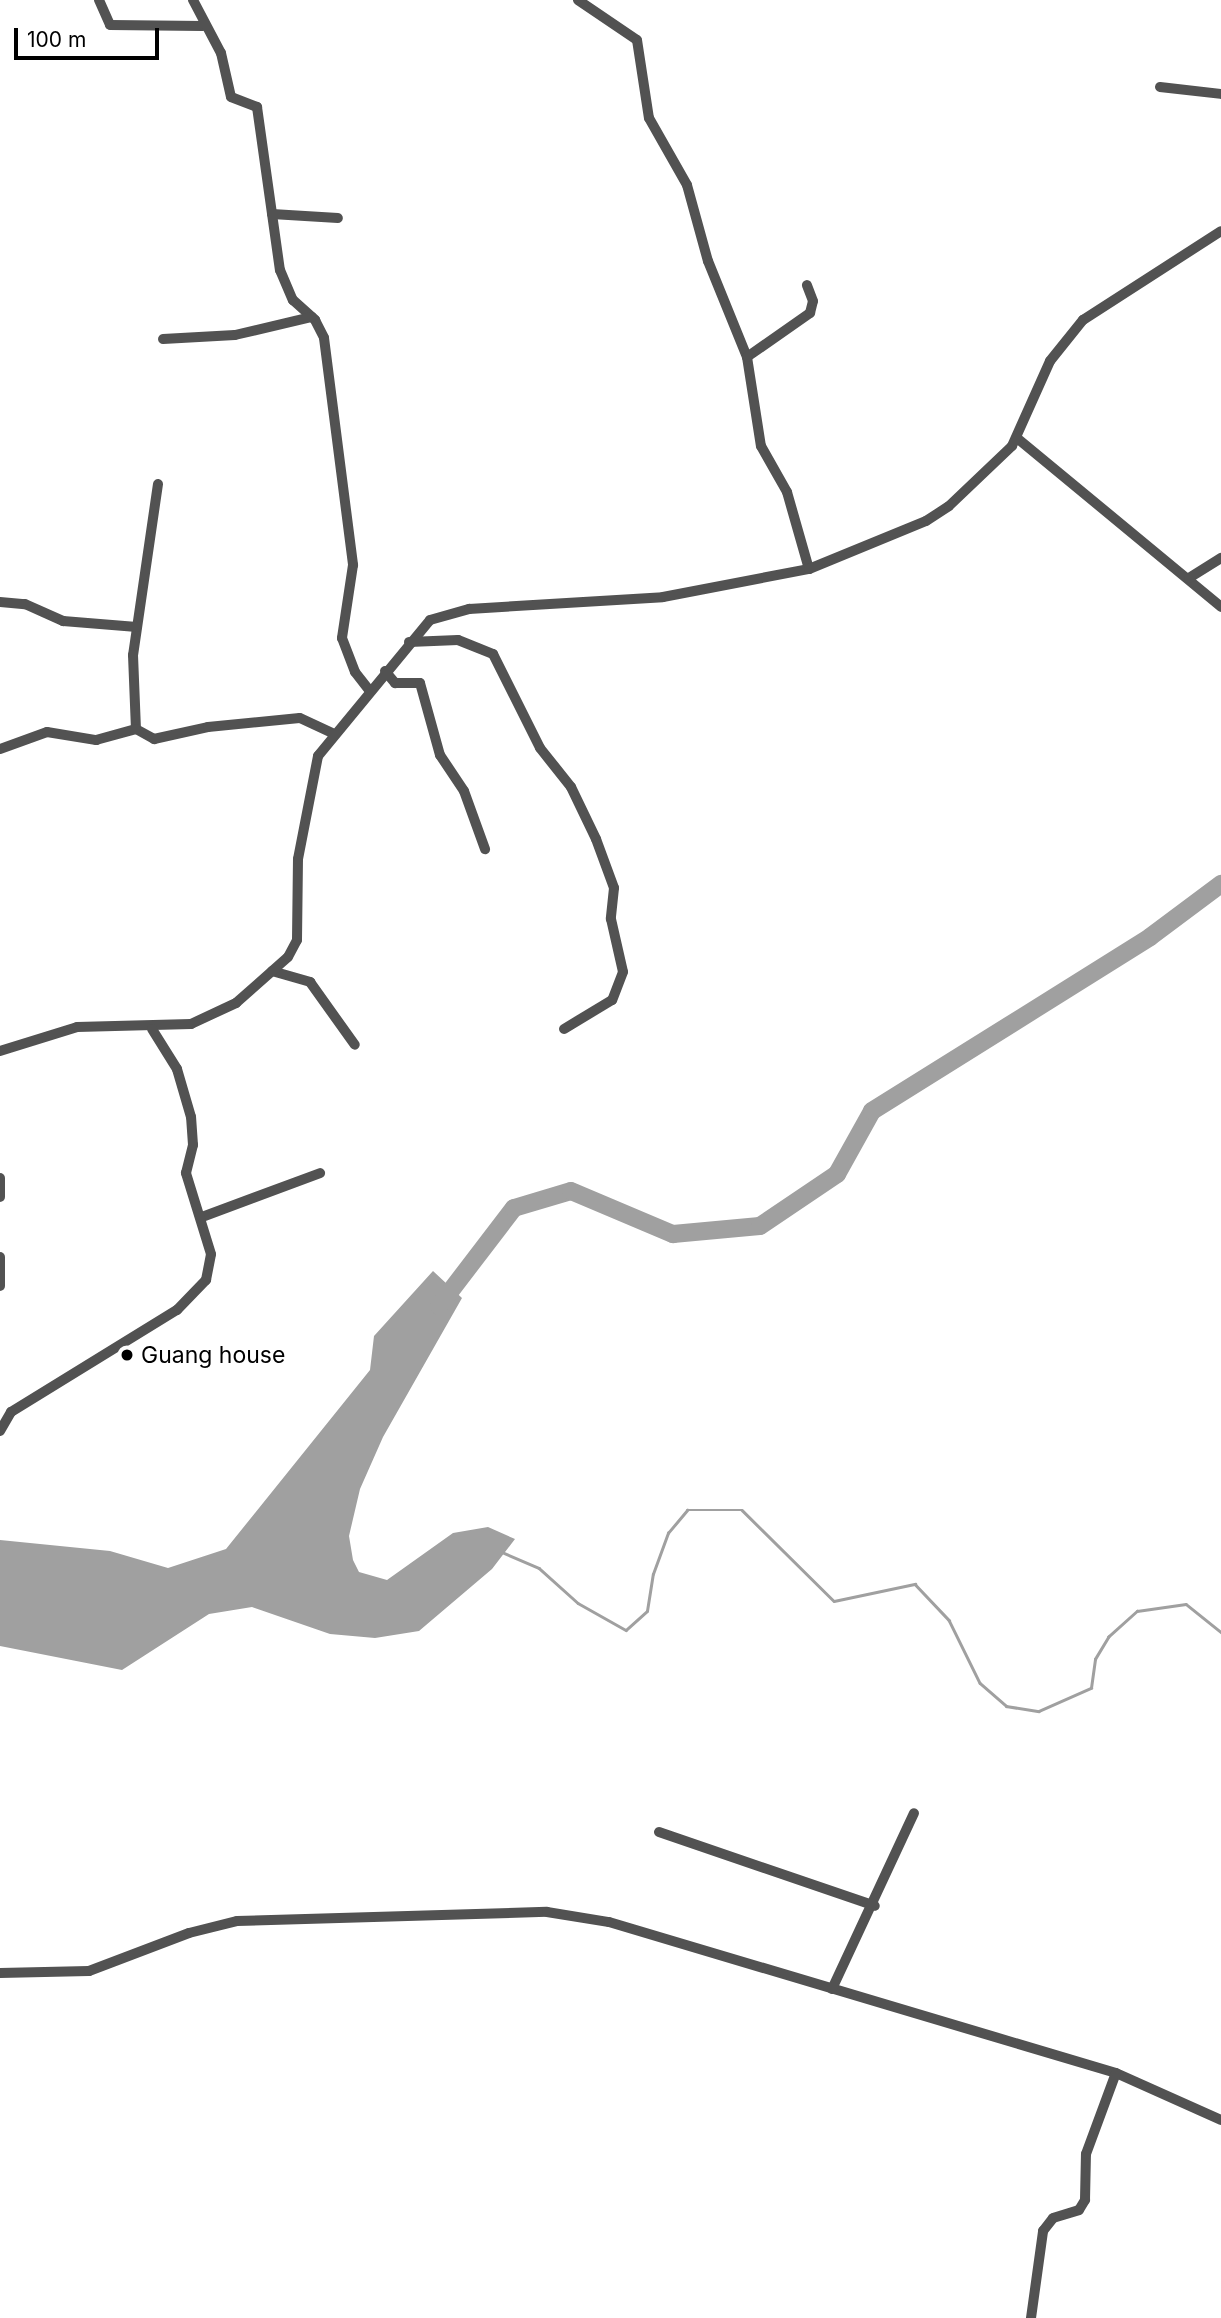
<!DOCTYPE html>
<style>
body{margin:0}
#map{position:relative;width:1221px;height:2318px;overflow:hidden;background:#fff;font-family:Inter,sans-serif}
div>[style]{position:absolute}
.water>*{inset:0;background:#a0a0a0}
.stream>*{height:2.5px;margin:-1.25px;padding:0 1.25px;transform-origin:1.25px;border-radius:1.25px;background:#a0a0a0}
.river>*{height:18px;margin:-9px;padding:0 9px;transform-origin:9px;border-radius:9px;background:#a0a0a0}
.minor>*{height:10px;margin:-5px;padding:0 5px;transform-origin:5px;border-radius:5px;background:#525252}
.dots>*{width:19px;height:19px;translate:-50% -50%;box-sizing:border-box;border:4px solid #fff;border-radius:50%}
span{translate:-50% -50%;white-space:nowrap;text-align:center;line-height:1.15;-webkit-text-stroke:7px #fff;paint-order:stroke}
.poi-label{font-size:23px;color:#000}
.left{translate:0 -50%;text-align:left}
.scale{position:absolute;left:14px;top:28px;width:145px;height:32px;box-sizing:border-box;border:4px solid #000;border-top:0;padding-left:9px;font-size:21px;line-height:24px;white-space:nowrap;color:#000;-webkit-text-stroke:5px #fff;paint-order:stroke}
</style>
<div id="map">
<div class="water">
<div style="clip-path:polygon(433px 1271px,462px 1298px,383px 1437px,360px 1489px,349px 1536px,353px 1560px,359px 1572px,387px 1580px,453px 1533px,488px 1527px,515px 1539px,492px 1569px,419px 1631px,375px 1638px,330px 1634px,252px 1607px,209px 1614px,122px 1670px,0 1646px,0 1540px,110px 1551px,168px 1568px,226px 1549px,370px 1370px,374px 1336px)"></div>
</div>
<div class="stream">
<div style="left:504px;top:1553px;width:38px;rotate:23deg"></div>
<div style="left:539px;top:1568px;width:52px;rotate:41.9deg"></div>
<div style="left:578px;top:1603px;width:55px;rotate:29.4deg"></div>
<div style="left:626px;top:1630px;width:28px;rotate:-42deg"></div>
<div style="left:647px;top:1611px;width:37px;rotate:-81deg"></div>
<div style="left:653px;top:1574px;width:44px;rotate:-69.9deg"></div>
<div style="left:668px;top:1533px;width:30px;rotate:-50deg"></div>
<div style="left:687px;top:1510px;width:55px"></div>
<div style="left:742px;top:1510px;width:129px;rotate:44.7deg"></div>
<div style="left:834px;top:1601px;width:83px;rotate:-11.9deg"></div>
<div style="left:915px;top:1584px;width:50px;rotate:46.6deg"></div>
<div style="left:949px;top:1620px;width:70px;rotate:63.8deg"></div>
<div style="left:980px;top:1683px;width:35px;rotate:41deg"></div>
<div style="left:1006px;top:1706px;width:33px;rotate:9deg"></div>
<div style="left:1039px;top:1711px;width:57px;rotate:-23.9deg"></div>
<div style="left:1091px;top:1688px;width:29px;rotate:-82deg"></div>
<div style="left:1095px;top:1659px;width:26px;rotate:-59deg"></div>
<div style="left:1108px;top:1637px;width:39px;rotate:-42deg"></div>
<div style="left:1137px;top:1611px;width:49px;rotate:-8.1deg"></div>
<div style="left:1186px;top:1604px;width:45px;rotate:38.7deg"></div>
</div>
<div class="river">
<div style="left:439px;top:1306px;width:123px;rotate:-52.6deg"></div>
<div style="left:514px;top:1208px;width:59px;rotate:-16.6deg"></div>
<div style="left:571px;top:1191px;width:111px;rotate:22.9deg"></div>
<div style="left:673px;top:1234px;width:87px;rotate:-5.3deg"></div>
<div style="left:760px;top:1226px;width:93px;rotate:-34deg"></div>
<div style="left:837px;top:1174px;width:72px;rotate:-60.9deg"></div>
<div style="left:872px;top:1111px;width:328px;rotate:-32deg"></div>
<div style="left:1150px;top:937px;width:89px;rotate:-36.7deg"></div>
</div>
<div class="minor">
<div style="left:99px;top:0;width:27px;rotate:66deg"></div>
<div style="left:110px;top:25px;width:93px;rotate:0.6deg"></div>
<div style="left:193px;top:0;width:60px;rotate:62.2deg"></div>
<div style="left:221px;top:53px;width:45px;rotate:77.2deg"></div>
<div style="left:231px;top:97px;width:28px;rotate:21deg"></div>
<div style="left:257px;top:107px;width:165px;rotate:82deg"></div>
<div style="left:280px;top:270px;width:33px;rotate:67deg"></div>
<div style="left:293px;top:300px;width:30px;rotate:42deg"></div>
<div style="left:315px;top:320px;width:20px;rotate:63deg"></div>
<div style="left:324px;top:338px;width:229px;rotate:82.7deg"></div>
<div style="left:353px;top:565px;width:74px;rotate:98.6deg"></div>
<div style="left:342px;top:638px;width:36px;rotate:69deg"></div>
<div style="left:355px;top:672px;width:23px;rotate:52deg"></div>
<div style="left:578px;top:0;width:71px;rotate:34.1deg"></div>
<div style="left:637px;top:40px;width:79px;rotate:81.3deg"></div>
<div style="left:649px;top:118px;width:77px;rotate:60.4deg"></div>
<div style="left:687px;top:185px;width:79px;rotate:74.6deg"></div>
<div style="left:708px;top:261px;width:104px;rotate:67.9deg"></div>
<div style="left:747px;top:357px;width:90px;rotate:81.1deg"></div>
<div style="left:761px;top:446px;width:53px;rotate:60.5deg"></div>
<div style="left:787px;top:492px;width:80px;rotate:74.1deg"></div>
<div style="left:1160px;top:87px;width:61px;rotate:6.5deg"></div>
<div style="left:272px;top:214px;width:66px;rotate:3.5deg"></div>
<div style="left:163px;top:339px;width:72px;rotate:-3.2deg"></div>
<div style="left:235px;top:335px;width:79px;rotate:-13.2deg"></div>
<div style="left:747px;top:357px;width:77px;rotate:-34.9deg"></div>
<div style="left:810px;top:313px;width:12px;rotate:-76deg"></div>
<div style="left:813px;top:301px;width:17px;rotate:-111deg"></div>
<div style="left:1017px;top:438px;width:265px;rotate:39.6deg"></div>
<div style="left:158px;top:484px;width:173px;rotate:98.3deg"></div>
<div style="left:133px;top:655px;width:74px;rotate:87.7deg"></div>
<div style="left:136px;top:729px;width:21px;rotate:29deg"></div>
<div style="left:154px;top:739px;width:55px;rotate:-12.5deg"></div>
<div style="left:208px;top:727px;width:92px;rotate:-5.6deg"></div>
<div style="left:300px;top:718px;width:35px;rotate:25deg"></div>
<div style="left:1189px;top:578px;width:38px;rotate:-32deg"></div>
<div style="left:0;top:602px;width:25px;rotate:5deg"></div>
<div style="left:25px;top:604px;width:42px;rotate:24.1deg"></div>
<div style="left:63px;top:621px;width:74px;rotate:4.6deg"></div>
<div style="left:409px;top:642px;width:49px;rotate:-2.3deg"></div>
<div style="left:458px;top:640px;width:38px;rotate:22deg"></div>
<div style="left:493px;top:654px;width:105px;rotate:63.4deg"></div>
<div style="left:540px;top:748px;width:50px;rotate:51.5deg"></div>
<div style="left:571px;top:787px;width:58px;rotate:64.3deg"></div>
<div style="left:596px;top:839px;width:52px;rotate:69.8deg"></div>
<div style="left:614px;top:888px;width:31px;rotate:96deg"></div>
<div style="left:611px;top:919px;width:54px;rotate:77.2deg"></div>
<div style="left:623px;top:972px;width:30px;rotate:111deg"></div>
<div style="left:612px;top:1000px;width:56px;rotate:148.9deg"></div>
<div style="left:385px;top:671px;width:16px;rotate:50deg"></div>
<div style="left:395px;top:683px;width:25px"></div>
<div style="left:420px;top:683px;width:75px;rotate:74.5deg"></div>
<div style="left:440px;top:755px;width:43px;rotate:56.3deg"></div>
<div style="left:464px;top:791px;width:62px;rotate:70.1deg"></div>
<div style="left:0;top:749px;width:50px;rotate:-19.9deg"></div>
<div style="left:47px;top:732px;width:50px;rotate:9.3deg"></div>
<div style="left:96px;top:740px;width:41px;rotate:-15.4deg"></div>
<div style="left:272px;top:971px;width:40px;rotate:16deg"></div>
<div style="left:310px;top:982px;width:77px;rotate:54.5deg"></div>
<div style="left:0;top:1051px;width:81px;rotate:-17.3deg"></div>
<div style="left:77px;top:1027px;width:114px;rotate:-1.5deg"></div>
<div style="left:191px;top:1024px;width:50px;rotate:-25deg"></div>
<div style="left:236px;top:1003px;width:69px;rotate:-41.5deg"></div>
<div style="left:288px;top:957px;width:19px;rotate:-62deg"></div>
<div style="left:297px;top:940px;width:81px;rotate:-89.3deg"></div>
<div style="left:298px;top:859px;width:105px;rotate:-79deg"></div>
<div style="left:318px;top:756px;width:176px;rotate:-50.5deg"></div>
<div style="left:430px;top:620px;width:41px;rotate:-15.8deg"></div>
<div style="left:469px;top:609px;width:194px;rotate:-3.5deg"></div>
<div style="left:663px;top:597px;width:149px;rotate:-10.9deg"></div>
<div style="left:809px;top:569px;width:126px;rotate:-22.3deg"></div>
<div style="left:926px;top:521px;width:27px;rotate:-33deg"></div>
<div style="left:949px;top:506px;width:87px;rotate:-43.6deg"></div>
<div style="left:1012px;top:446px;width:93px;rotate:-65.9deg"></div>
<div style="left:1050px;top:361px;width:53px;rotate:-51.2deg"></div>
<div style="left:1083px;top:320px;width:164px;rotate:-32.8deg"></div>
<div style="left:0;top:1178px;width:19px;rotate:90deg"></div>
<div style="left:202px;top:1217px;width:126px;rotate:-20.4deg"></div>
<div style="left:0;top:1257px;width:29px;rotate:90deg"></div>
<div style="left:0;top:1431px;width:22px;rotate:-60deg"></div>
<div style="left:11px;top:1412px;width:195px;rotate:-31.6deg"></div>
<div style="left:177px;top:1310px;width:42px;rotate:-46deg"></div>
<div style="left:206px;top:1280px;width:26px;rotate:-79deg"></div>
<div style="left:211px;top:1254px;width:85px;rotate:-107.2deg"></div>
<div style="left:186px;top:1173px;width:29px;rotate:-76deg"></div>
<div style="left:193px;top:1145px;width:28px;rotate:-94deg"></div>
<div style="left:191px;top:1117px;width:50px;rotate:-106.3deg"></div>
<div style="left:177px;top:1069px;width:47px;rotate:-122deg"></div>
<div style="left:659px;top:1832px;width:228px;rotate:18.9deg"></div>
<div style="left:0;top:1973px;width:89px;rotate:-1.3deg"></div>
<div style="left:89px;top:1971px;width:107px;rotate:-20.8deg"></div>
<div style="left:189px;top:1933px;width:49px;rotate:-14deg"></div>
<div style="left:237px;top:1921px;width:310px;rotate:-1.7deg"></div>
<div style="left:547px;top:1912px;width:63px;rotate:9.2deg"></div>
<div style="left:609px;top:1922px;width:529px;rotate:16.59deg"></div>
<div style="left:1116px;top:2073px;width:115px;rotate:24.1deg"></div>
<div style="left:832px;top:1989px;width:194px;rotate:-65deg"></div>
<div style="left:1031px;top:2318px;width:88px;rotate:-82.1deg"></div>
<div style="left:1043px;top:2231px;width:16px;rotate:-52deg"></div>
<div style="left:1053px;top:2218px;width:27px;rotate:-17deg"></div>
<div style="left:1079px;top:2210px;width:12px;rotate:-59deg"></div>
<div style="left:1085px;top:2200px;width:46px;rotate:-88.8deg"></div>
<div style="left:1086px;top:2154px;width:86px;rotate:-69.7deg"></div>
</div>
<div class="dots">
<div style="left:127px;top:1355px;background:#000"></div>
</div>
<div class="poi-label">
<span class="left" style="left:141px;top:1355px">Guang house</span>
</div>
<div class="scale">100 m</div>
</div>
